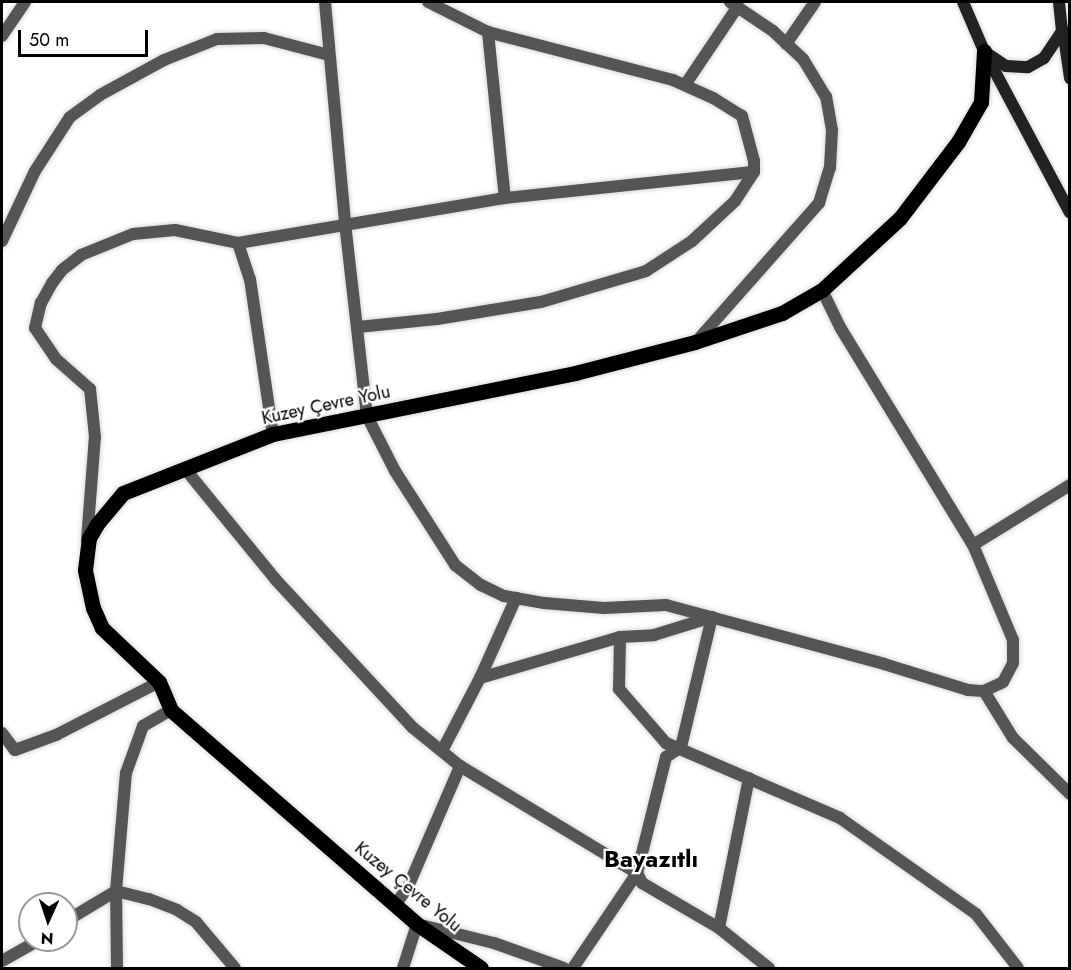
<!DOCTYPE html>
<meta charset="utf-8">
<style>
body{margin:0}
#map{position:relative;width:1071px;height:970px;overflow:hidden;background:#fff;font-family:Jost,sans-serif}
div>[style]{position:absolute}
.roads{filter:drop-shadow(0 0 2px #dbdbdb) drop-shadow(0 0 2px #dbdbdb)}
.minor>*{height:12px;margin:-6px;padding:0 6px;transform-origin:6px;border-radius:6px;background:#555}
.secondary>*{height:12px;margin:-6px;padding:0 6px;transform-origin:6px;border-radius:6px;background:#222}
.primary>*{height:15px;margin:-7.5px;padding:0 7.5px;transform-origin:7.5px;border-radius:7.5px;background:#000}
span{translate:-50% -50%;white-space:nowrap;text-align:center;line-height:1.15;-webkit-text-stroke:4.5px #fff;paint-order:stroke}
.street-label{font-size:18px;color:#000}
.district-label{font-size:24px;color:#000;font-weight:700}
.frame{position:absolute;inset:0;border:3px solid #000;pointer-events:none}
.north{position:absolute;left:18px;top:892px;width:60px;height:60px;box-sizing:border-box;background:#fff;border:2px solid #999;border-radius:50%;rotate:183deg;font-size:16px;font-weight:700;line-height:24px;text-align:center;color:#000}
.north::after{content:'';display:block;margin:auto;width:21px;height:27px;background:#000;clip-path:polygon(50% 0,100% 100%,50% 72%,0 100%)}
.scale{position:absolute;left:18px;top:30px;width:130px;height:27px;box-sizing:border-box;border:3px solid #000;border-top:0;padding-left:8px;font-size:18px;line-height:21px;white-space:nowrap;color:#000;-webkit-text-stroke:4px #fff;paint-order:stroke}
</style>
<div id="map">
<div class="roads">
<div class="minor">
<div style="left:325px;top:2px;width:222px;rotate:84.8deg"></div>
<div style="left:345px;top:223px;width:194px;rotate:83.5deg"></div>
<div style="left:367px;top:416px;width:62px;rotate:63deg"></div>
<div style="left:395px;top:471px;width:112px;rotate:57.4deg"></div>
<div style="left:455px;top:565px;width:33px;rotate:38deg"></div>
<div style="left:481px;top:585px;width:25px;rotate:26deg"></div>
<div style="left:504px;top:596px;width:41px;rotate:9.9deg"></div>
<div style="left:544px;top:603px;width:60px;rotate:4.8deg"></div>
<div style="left:604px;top:608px;width:62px;rotate:-2.8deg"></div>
<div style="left:666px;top:605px;width:226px;rotate:15.1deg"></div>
<div style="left:884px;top:664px;width:88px;rotate:17.2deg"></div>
<div style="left:968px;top:690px;width:16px;rotate:4deg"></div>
<div style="left:984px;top:691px;width:21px;rotate:-25deg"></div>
<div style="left:1003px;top:682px;width:21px;rotate:-62deg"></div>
<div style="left:1013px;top:663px;width:23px;rotate:-90deg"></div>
<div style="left:1013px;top:640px;width:103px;rotate:-112.8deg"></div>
<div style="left:973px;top:545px;width:255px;rotate:-121.4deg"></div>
<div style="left:840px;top:327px;width:41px;rotate:-115.9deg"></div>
<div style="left:488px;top:32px;width:167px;rotate:84.2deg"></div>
<div style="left:2px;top:36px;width:41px;rotate:-55.9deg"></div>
<div style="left:786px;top:44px;width:51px;rotate:-55.4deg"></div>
<div style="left:685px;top:85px;width:95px;rotate:-56.1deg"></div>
<div style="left:2px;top:241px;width:77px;rotate:-64.8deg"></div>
<div style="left:35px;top:171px;width:64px;rotate:-57.1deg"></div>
<div style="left:70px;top:117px;width:37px;rotate:-36deg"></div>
<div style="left:100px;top:95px;width:73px;rotate:-28.7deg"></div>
<div style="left:164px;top:60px;width:57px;rotate:-21.6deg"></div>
<div style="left:217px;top:39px;width:47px;rotate:-1.2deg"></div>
<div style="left:264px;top:38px;width:67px;rotate:14.7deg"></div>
<div style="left:238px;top:243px;width:38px;rotate:72deg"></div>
<div style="left:250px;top:279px;width:157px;rotate:81.6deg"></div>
<div style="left:358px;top:327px;width:79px;rotate:-5.8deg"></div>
<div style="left:437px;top:319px;width:105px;rotate:-9.3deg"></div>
<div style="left:541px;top:302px;width:109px;rotate:-16.4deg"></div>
<div style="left:646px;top:271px;width:55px;rotate:-33.1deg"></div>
<div style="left:692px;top:241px;width:59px;rotate:-42.9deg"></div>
<div style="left:735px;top:201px;width:35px;rotate:-57deg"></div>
<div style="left:754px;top:172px;width:11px;rotate:-90deg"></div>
<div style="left:754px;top:161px;width:47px;rotate:-104.9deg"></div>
<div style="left:742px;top:116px;width:34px;rotate:-148deg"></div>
<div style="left:713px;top:98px;width:44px;rotate:-155.8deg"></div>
<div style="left:673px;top:80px;width:191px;rotate:-165.5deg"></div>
<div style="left:488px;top:32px;width:67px;rotate:-153.4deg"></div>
<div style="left:696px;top:342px;width:186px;rotate:-48.5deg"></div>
<div style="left:819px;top:203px;width:37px;rotate:-73deg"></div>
<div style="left:830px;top:168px;width:38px;rotate:-87deg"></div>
<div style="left:832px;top:130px;width:34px;rotate:-100deg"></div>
<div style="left:826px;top:97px;width:44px;rotate:-121.2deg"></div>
<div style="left:803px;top:59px;width:41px;rotate:-137deg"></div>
<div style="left:773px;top:31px;width:52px;rotate:-146deg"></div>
<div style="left:186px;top:470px;width:142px;rotate:50.7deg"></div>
<div style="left:276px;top:580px;width:200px;rotate:47.2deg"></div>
<div style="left:412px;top:727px;width:62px;rotate:39.1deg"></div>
<div style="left:460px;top:766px;width:207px;rotate:31.2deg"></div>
<div style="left:637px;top:873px;width:11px;rotate:63deg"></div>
<div style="left:642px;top:883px;width:89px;rotate:30.3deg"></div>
<div style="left:719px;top:928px;width:64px;rotate:38.7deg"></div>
<div style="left:87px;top:540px;width:103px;rotate:-85.6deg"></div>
<div style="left:95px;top:437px;width:48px;rotate:-95.9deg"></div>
<div style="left:90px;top:389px;width:45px;rotate:-138.6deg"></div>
<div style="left:56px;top:359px;width:37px;rotate:-124deg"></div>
<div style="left:35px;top:328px;width:26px;rotate:-77deg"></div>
<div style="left:41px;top:303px;width:23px;rotate:-61deg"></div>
<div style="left:52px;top:283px;width:16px;rotate:-52deg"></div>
<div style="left:62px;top:270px;width:24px;rotate:-38deg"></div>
<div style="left:81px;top:255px;width:56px;rotate:-22deg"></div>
<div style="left:133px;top:234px;width:42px;rotate:-5.4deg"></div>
<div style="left:175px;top:230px;width:64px;rotate:11.7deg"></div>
<div style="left:238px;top:243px;width:271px;rotate:-9.6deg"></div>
<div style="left:505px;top:198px;width:250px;rotate:-6deg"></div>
<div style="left:973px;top:545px;width:114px;rotate:-31.7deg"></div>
<div style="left:620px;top:637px;width:52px;rotate:91.1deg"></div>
<div style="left:619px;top:689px;width:72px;rotate:49deg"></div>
<div style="left:666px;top:743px;width:189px;rotate:23.3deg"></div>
<div style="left:840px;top:818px;width:166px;rotate:35.2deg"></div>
<div style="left:976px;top:914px;width:68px;rotate:52.1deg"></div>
<div style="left:480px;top:678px;width:88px;rotate:-65.8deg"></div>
<div style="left:984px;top:691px;width:55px;rotate:58.3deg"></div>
<div style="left:1013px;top:738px;width:80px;rotate:44.5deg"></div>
<div style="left:2px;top:733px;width:21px;rotate:53deg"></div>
<div style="left:15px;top:750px;width:44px;rotate:-20.1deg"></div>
<div style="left:56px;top:735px;width:116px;rotate:-27.2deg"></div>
<div style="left:443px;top:749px;width:80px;rotate:-62.5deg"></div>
<div style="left:480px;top:678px;width:146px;rotate:-16.3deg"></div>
<div style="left:620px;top:637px;width:34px;rotate:-3deg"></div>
<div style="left:654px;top:635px;width:61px;rotate:-17.2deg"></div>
<div style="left:712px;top:617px;width:134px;rotate:103.4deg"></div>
<div style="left:681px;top:747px;width:18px;rotate:146deg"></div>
<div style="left:666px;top:757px;width:120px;rotate:104deg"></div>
<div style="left:637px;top:873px;width:115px;rotate:124deg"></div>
<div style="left:395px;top:905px;width:22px;rotate:-54deg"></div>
<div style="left:408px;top:887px;width:132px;rotate:-66.7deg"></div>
<div style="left:66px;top:921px;width:58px;rotate:-31deg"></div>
<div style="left:116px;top:891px;width:34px;rotate:14deg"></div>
<div style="left:149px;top:899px;width:30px;rotate:21deg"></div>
<div style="left:177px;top:910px;width:22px;rotate:32deg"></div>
<div style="left:196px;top:922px;width:60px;rotate:49.7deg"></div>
<div style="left:719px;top:928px;width:153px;rotate:-78.7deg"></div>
<div style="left:2px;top:961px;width:43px;rotate:-29.6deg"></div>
<div style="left:117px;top:968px;width:77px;rotate:-90.7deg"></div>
<div style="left:116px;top:891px;width:118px;rotate:-85.2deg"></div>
<div style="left:126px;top:773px;width:50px;rotate:-70.1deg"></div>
<div style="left:143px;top:726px;width:32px;rotate:-30deg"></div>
<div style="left:403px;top:968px;width:46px;rotate:-72.3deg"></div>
<div style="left:417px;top:924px;width:79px;rotate:13.9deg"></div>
<div style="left:494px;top:943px;width:74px;rotate:19.7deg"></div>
</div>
<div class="secondary">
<div style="left:963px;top:2px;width:53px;rotate:66.8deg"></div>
<div style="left:984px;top:51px;width:183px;rotate:62deg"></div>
<div style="left:1063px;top:30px;width:49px;rotate:81.7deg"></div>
<div style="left:985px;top:52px;width:25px;rotate:34deg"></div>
<div style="left:1006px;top:66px;width:22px;rotate:3deg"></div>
<div style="left:1028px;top:67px;width:18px;rotate:-29deg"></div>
<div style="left:1044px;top:58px;width:32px;rotate:-56deg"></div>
<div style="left:1062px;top:31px;width:29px;rotate:-96deg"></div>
</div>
<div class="primary">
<div style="left:481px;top:968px;width:78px;rotate:-145.5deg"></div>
<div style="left:417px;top:924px;width:326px;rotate:-139deg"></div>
<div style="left:171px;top:710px;width:30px;rotate:-113deg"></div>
<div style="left:159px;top:682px;width:79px;rotate:-136.5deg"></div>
<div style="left:102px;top:628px;width:22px;rotate:-114deg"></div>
<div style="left:93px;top:608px;width:39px;rotate:-102deg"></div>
<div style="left:85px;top:570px;width:32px;rotate:-83deg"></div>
<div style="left:89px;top:538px;width:16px;rotate:-60deg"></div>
<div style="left:97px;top:524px;width:40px;rotate:-50deg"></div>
<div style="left:123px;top:493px;width:161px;rotate:-21.5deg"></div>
<div style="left:273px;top:434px;width:308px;rotate:-11.4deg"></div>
<div style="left:575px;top:373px;width:124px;rotate:-14.5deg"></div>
<div style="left:695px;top:342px;width:92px;rotate:-18.4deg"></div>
<div style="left:782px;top:313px;width:46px;rotate:-29.9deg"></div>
<div style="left:822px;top:290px;width:106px;rotate:-42.7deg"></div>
<div style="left:900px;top:218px;width:96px;rotate:-52.7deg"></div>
<div style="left:958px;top:142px;width:46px;rotate:-60.1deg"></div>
<div style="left:981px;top:102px;width:51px;rotate:-86.6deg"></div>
</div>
</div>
<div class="street-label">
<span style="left:326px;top:405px;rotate:-12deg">Kuzey Çevre Yolu</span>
<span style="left:408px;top:887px;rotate:39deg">Kuzey Çevre Yolu</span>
</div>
<div class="district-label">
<span style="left:651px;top:859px">Bayazıtlı</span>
</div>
<div class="frame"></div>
<div class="north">N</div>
<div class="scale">50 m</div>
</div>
